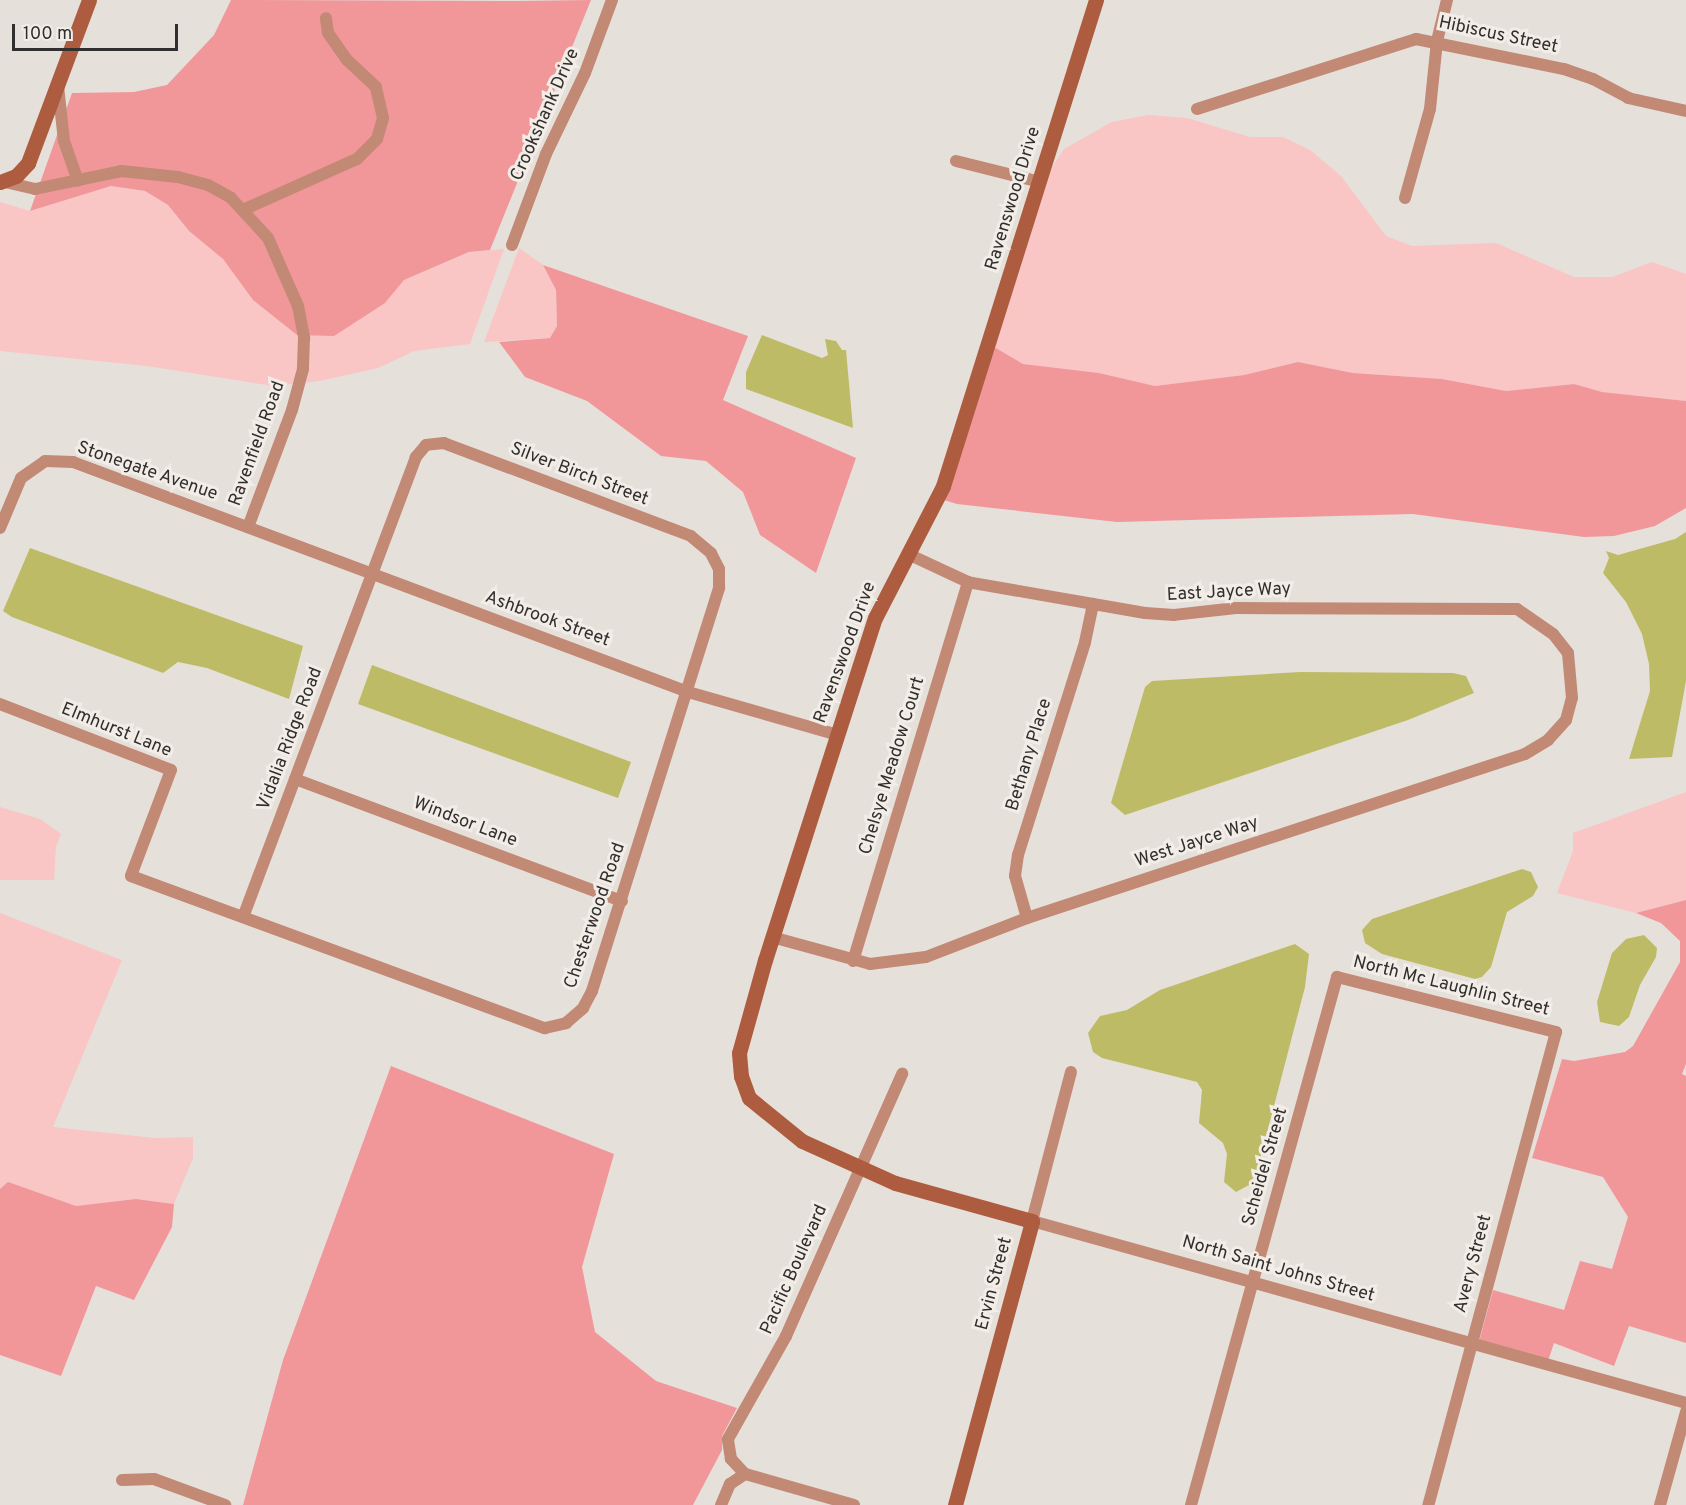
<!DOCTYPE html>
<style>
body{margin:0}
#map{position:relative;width:1686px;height:1505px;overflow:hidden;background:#e6e0db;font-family:Overpass,sans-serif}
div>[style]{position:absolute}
.green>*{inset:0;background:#f9c5c5}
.forest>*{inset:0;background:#f1979a}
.water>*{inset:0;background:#bebb66}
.street>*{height:12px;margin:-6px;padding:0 6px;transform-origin:6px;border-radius:6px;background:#c28975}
.secondary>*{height:15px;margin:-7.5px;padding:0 7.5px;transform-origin:7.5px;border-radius:7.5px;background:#ae5c3f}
span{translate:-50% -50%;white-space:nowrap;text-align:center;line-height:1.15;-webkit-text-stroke:6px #f3ede8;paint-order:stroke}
.street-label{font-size:18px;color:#312f2d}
.scale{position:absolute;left:12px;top:24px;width:166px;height:27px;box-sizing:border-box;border:3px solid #312f2d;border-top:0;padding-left:8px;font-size:18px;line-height:21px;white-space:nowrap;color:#312f2d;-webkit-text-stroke:4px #f3ede8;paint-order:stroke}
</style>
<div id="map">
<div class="green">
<div style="clip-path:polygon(1148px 115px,1187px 118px,1250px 137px,1283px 137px,1310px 150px,1341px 176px,1386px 236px,1412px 246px,1496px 243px,1574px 277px,1612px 277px,1652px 262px,1686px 274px,1686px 401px,1602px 392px,1574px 384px,1506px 391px,1442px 379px,1353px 373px,1298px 362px,1244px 375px,1155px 386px,1099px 373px,1022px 364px,994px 347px,1052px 167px,1064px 149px,1112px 122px)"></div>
<div style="clip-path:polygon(111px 186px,145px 191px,168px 205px,189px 231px,223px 259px,253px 300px,385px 303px,404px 280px,470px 252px,504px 249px,470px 344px,414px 351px,378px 368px,320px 381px,273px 386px,147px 366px,0 351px,0 202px,30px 211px)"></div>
<div style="clip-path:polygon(519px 248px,543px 265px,556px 290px,557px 326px,550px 338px,484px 342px)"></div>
<div style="clip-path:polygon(1686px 792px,1686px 900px,1636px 913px,1557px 893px,1573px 851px,1573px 833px)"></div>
<div style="clip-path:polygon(0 807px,40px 819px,61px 834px,56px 847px,54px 880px,0 880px)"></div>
<div style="clip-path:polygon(0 913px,122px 960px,53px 1127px,155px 1138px,193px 1137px,193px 1158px,174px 1204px,136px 1199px,76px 1206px,8px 1183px,0 1189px)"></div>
</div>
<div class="forest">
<div style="clip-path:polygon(231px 0,517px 1px,591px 0,490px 250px,469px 252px,404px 280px,385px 303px,334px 336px,297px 335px,253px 300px,223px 259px,189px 231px,168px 205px,145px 191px,111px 186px,30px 211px,72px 93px,134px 92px,167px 85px,214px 35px)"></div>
<div style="clip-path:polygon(543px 265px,748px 336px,723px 400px,856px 458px,816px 573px,760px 535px,743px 492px,706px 461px,661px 456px,587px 401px,525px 377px,499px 342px,550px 338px,557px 326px,556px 290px)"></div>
<div style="clip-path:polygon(994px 347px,1023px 364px,1099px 373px,1155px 386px,1244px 375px,1298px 362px,1353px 373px,1442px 379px,1506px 391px,1574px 384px,1602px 392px,1686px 401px,1686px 508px,1655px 526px,1614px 536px,1584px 537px,1413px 514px,1117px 522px,957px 504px,944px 500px)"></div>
<div style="clip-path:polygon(1686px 900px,1686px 1064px,1682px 1074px,1686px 1076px,1686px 1343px,1629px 1326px,1614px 1366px,1554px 1343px,1548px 1361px,1479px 1342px,1493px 1290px,1564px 1310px,1580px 1261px,1612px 1269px,1628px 1217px,1603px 1177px,1532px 1158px,1562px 1059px,1574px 1061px,1625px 1052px,1633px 1046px,1680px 962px,1680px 941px,1661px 923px,1636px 913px)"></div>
<div style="clip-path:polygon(391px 1066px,614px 1154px,582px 1267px,595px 1332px,656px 1381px,737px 1408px,722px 1436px,722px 1450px,693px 1505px,243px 1505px,283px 1360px)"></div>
<div style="clip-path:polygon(8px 1182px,76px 1206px,136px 1199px,174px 1204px,172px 1227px,134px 1300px,96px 1286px,61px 1376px,0 1355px,0 1189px)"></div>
</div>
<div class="water">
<div style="clip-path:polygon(762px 335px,822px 358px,828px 355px,825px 339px,836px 341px,842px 350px,846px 350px,853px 428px,746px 389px,746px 372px)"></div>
<div style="clip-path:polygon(1686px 532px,1686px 681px,1672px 757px,1629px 759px,1650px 691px,1649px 664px,1642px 634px,1626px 602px,1603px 573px,1609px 558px,1606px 551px,1618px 555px,1675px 539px)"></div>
<div style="clip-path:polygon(30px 548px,303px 646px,289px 699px,207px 668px,178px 662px,163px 673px,12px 617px,3px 611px)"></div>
<div style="clip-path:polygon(372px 665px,631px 762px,618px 798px,358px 704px)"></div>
<div style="clip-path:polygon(1300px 672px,1453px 673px,1466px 676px,1474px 693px,1408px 720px,1125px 815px,1111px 803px,1145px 687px,1152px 681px)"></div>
<div style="clip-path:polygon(1522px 869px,1531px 872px,1538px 887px,1533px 896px,1507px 912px,1491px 967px,1482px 977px,1475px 979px,1382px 954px,1365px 943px,1362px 930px,1372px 919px)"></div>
<div style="clip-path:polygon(1644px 935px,1657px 948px,1656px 957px,1640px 985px,1629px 1017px,1619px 1026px,1600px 1022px,1597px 1002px,1612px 953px,1626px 939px)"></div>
<div style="clip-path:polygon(1295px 944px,1309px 954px,1305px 987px,1257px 1171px,1249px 1185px,1236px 1192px,1224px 1182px,1227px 1154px,1223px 1143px,1199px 1123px,1202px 1090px,1197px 1082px,1102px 1058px,1093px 1052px,1088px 1033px,1100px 1016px,1127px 1010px,1160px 990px)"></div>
</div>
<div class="street">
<div style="left:58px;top:86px;width:55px;rotate:83.8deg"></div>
<div style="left:64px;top:141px;width:42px;rotate:70.7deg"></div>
<div style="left:1197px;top:109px;width:230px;rotate:-17.7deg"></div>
<div style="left:1416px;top:39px;width:151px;rotate:11.5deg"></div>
<div style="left:1564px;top:69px;width:31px;rotate:19deg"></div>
<div style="left:1593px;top:79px;width:40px;rotate:28deg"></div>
<div style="left:1628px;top:98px;width:59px;rotate:12.6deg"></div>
<div style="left:956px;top:161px;width:87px;rotate:14deg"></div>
<div style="left:5px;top:182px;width:31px;rotate:13deg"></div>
<div style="left:35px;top:189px;width:88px;rotate:-11.8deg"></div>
<div style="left:121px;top:171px;width:57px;rotate:6deg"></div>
<div style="left:178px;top:177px;width:31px;rotate:15deg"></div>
<div style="left:208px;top:185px;width:26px;rotate:29deg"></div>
<div style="left:231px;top:198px;width:54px;rotate:47.2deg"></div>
<div style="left:268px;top:238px;width:74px;rotate:66.2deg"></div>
<div style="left:298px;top:306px;width:33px;rotate:79deg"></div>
<div style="left:304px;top:338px;width:31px;rotate:92deg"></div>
<div style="left:303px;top:369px;width:42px;rotate:105deg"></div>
<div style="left:292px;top:410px;width:125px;rotate:110.6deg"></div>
<div style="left:1405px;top:198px;width:92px;rotate:-74.3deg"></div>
<div style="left:1430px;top:109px;width:68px;rotate:-84.1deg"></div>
<div style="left:1437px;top:41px;width:42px;rotate:-76.3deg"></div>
<div style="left:245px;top:209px;width:123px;rotate:-24.1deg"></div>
<div style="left:357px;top:159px;width:28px;rotate:-45deg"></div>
<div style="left:377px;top:139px;width:22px;rotate:-74deg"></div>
<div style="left:383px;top:118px;width:32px;rotate:-103deg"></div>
<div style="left:376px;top:87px;width:40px;rotate:-137deg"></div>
<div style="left:347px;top:60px;width:33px;rotate:-125deg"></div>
<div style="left:328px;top:33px;width:15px;rotate:-98deg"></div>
<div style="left:512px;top:245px;width:97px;rotate:-69.5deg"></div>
<div style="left:546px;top:154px;width:90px;rotate:-64.3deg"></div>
<div style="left:585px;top:73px;width:78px;rotate:-69.7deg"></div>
<div style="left:0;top:528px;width:54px;rotate:-67.2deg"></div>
<div style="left:21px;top:478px;width:29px;rotate:-35deg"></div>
<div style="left:45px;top:461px;width:28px;rotate:2deg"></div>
<div style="left:73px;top:462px;width:657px;rotate:20.5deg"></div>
<div style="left:688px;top:692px;width:156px;rotate:16deg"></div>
<div style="left:0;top:704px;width:183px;rotate:21.1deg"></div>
<div style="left:171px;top:770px;width:113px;rotate:110.7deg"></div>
<div style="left:131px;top:876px;width:441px;rotate:20.2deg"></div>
<div style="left:545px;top:1028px;width:22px;rotate:-13deg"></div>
<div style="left:566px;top:1023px;width:23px;rotate:-41deg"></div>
<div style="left:583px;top:1008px;width:19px;rotate:-62deg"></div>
<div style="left:592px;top:991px;width:423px;rotate:-72.5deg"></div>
<div style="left:719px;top:588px;width:19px;rotate:-90deg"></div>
<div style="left:719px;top:569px;width:18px;rotate:-117deg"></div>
<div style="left:711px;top:553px;width:26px;rotate:-140deg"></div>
<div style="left:691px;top:536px;width:264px;rotate:-159.4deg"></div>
<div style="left:444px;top:443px;width:18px;rotate:174deg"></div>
<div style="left:426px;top:445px;width:16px;rotate:130deg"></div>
<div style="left:416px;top:457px;width:491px;rotate:110.6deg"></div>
<div style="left:295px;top:779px;width:349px;rotate:20.5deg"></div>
<div style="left:1027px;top:918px;width:44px;rotate:-105.9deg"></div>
<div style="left:1015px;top:876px;width:21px;rotate:-82deg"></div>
<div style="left:1018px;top:855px;width:223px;rotate:-72.5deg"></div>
<div style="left:1085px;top:642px;width:39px;rotate:-78deg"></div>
<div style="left:772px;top:937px;width:102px;rotate:15.4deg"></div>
<div style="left:870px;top:964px;width:56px;rotate:-7.1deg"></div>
<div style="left:926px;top:957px;width:108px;rotate:-21.1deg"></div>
<div style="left:1027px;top:918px;width:524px;rotate:-18.23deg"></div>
<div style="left:1525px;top:754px;width:27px;rotate:-31deg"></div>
<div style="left:1548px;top:740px;width:27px;rotate:-48deg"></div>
<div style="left:1566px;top:720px;width:23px;rotate:-75deg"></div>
<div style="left:1572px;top:698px;width:45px;rotate:-95.1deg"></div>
<div style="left:1568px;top:653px;width:24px;rotate:-128deg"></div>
<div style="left:1553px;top:634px;width:44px;rotate:-145.2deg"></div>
<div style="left:1517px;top:609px;width:281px;rotate:-179.8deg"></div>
<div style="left:1236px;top:608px;width:62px;rotate:173.6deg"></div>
<div style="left:1174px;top:615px;width:29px;rotate:-176deg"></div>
<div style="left:1145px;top:613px;width:180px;rotate:-170.1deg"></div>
<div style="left:968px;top:582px;width:66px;rotate:-155deg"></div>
<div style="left:853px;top:961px;width:396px;rotate:-73.1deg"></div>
<div style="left:1071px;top:1072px;width:154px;rotate:104.7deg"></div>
<div style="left:1032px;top:1221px;width:679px;rotate:15.55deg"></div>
<div style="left:122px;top:1480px;width:32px;rotate:-2deg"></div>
<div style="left:154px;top:1479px;width:76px;rotate:20.1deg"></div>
<div style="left:721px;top:1505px;width:23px;rotate:-67deg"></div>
<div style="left:730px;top:1484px;width:18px;rotate:-34deg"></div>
<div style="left:854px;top:1505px;width:113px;rotate:-164.1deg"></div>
<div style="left:745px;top:1474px;width:21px;rotate:-133deg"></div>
<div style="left:731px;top:1459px;width:20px;rotate:-99deg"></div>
<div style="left:728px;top:1439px;width:118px;rotate:-60.6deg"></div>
<div style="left:786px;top:1336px;width:287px;rotate:-66.1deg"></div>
<div style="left:1191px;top:1505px;width:548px;rotate:-74.54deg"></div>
<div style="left:1337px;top:977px;width:226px;rotate:14.1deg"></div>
<div style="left:1556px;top:1032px;width:490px;rotate:105.1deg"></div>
<div style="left:1660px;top:1505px;width:97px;rotate:-74.4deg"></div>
</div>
<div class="secondary">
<div style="left:0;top:182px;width:17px;rotate:-21deg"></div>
<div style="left:16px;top:176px;width:18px;rotate:-47deg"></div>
<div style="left:28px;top:163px;width:174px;rotate:-69.5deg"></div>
<div style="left:955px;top:1505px;width:294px;rotate:-74.8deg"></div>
<div style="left:1032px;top:1221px;width:142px;rotate:-164.5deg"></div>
<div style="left:895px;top:1183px;width:102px;rotate:-155.7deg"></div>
<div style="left:802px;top:1141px;width:68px;rotate:-140.9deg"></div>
<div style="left:749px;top:1098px;width:23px;rotate:-110deg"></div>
<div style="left:741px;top:1076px;width:23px;rotate:-95deg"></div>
<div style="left:739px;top:1053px;width:97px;rotate:-74.4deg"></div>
<div style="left:765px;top:960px;width:359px;rotate:-72.2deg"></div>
<div style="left:875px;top:618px;width:148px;rotate:-62.7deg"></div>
<div style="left:943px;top:486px;width:510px;rotate:-72.53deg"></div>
</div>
<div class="street-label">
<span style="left:1498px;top:36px;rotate:12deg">Hibiscus Street</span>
<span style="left:546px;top:115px;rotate:-66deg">Crookshank Drive</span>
<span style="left:1014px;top:199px;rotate:-73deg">Ravenswood Drive</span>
<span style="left:258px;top:444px;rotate:-70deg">Ravenfield Road</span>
<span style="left:147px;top:472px;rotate:19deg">Stonegate Avenue</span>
<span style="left:579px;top:475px;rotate:21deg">Silver Birch Street</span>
<span style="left:1229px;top:593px;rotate:-3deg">East Jayce Way</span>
<span style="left:547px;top:620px;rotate:20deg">Ashbrook Street</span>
<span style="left:846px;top:653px;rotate:-70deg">Ravenswood Drive</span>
<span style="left:116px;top:731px;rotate:22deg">Elmhurst Lane</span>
<span style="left:291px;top:739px;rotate:-69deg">Vidalia Ridge Road</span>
<span style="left:1030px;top:755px;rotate:-73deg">Bethany Place</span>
<span style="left:893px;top:766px;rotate:-73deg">Chelsye Meadow Court</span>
<span style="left:465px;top:823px;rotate:21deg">Windsor Lane</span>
<span style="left:1197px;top:843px;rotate:-18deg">West Jayce Way</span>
<span style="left:596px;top:916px;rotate:-71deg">Chesterwood Road</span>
<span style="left:1451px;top:987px;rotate:14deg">North Mc Laughlin Street</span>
<span style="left:1266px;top:1167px;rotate:-74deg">Scheidel Street</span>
<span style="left:1474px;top:1264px;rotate:-75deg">Avery Street</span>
<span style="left:795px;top:1270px;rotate:-66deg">Pacific Boulevard</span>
<span style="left:1278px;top:1270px;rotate:16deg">North Saint Johns Street</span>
<span style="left:995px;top:1284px;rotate:-75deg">Ervin Street</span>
</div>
<div class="scale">100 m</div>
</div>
